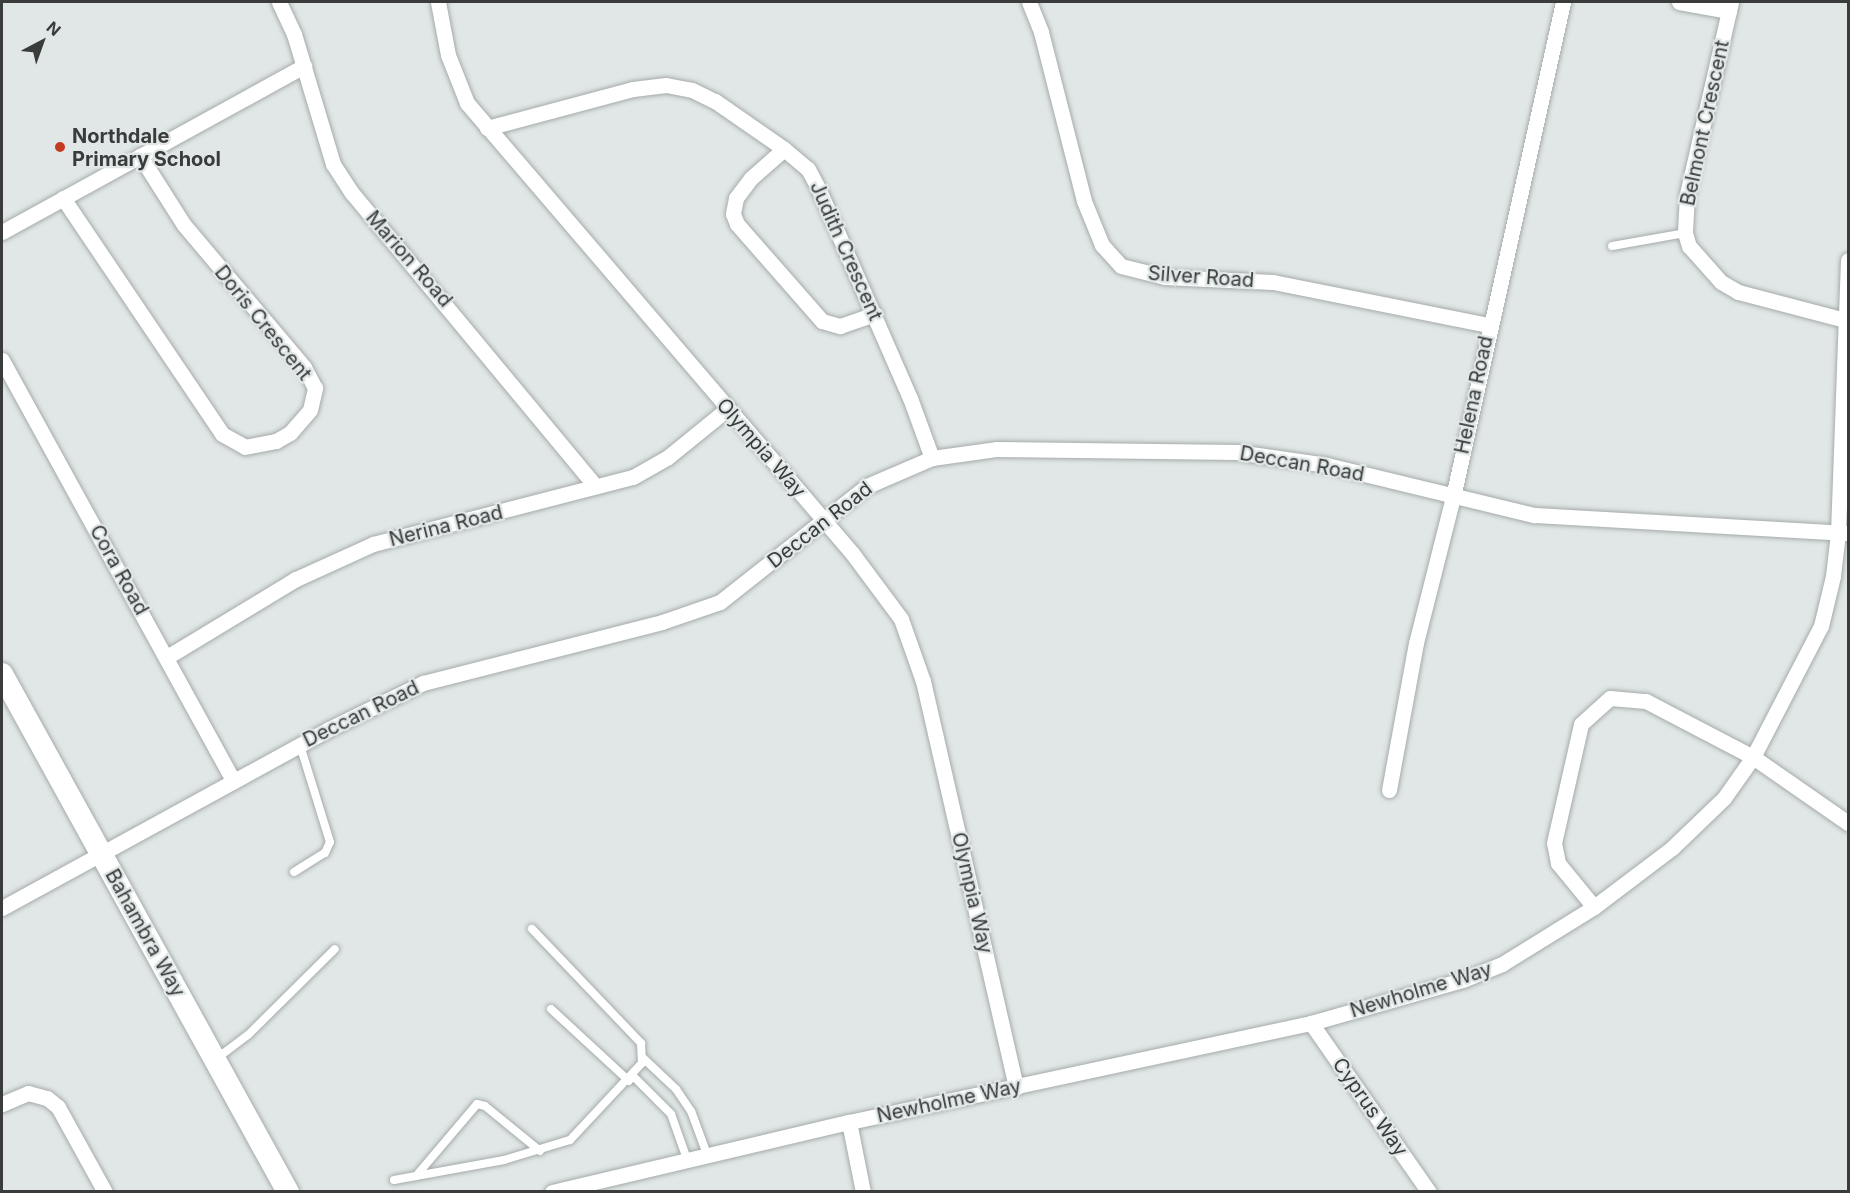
<!DOCTYPE html>
<style>
body{margin:0}
#map{position:relative;width:1850px;height:1193px;overflow:hidden;background:#e0e7e6;font-family:Inter,sans-serif}
div>[style]{position:absolute}
.roads{filter:drop-shadow(0 0 2px #a5abaa) drop-shadow(0 0 2px #a5abaa)}
.lane>*{height:8px;margin:-4px;padding:0 4px;transform-origin:4px;border-radius:4px;background:#fff}
.street>*{height:15px;margin:-7.5px;padding:0 7.5px;transform-origin:7.5px;border-radius:7.5px;background:#fff}
.secondary>*{height:22px;margin:-11px;padding:0 11px;transform-origin:11px;border-radius:11px;background:#fff}
.dots>*{width:16px;height:16px;translate:-50% -50%;box-sizing:border-box;border:3px solid #e0e7e6;border-radius:50%}
span{translate:-50% -50%;white-space:nowrap;text-align:center;line-height:1.15;-webkit-text-stroke:4.5px #e0e7e6;paint-order:stroke}
.street-label{font-size:20px;color:#3a3c3c}
.poi-label{font-size:20px;color:#3a3c3c;font-weight:700}
.left{translate:0 -50%;text-align:left}
.frame{position:absolute;inset:0;border:3px solid #3a3c3c;pointer-events:none}
.north{position:absolute;left:12px;top:12px;width:60px;height:60px;-webkit-text-stroke:4px #e0e7e6;paint-order:stroke;rotate:41deg;font-size:16px;font-weight:700;line-height:24px;text-align:center;color:#3a3c3c}
.north::after{content:'';display:block;margin:auto;width:21px;height:27px;background:#3a3c3c;clip-path:polygon(50% 0,100% 100%,50% 72%,0 100%)}
</style>
<div id="map">
<div class="roads">
<div class="lane">
<div style="left:1612px;top:246px;width:74px;rotate:-10.1deg"></div>
<div style="left:294px;top:872px;width:36px;rotate:-32deg"></div>
<div style="left:325px;top:853px;width:12px;rotate:-66deg"></div>
<div style="left:330px;top:842px;width:102px;rotate:-107.2deg"></div>
<div style="left:551px;top:1009px;width:106px;rotate:42.7deg"></div>
<div style="left:643px;top:1058px;width:45px;rotate:43.2deg"></div>
<div style="left:676px;top:1089px;width:27px;rotate:56deg"></div>
<div style="left:691px;top:1111px;width:46px;rotate:69.6deg"></div>
<div style="left:216px;top:1059px;width:40px;rotate:-37deg"></div>
<div style="left:248px;top:1035px;width:122px;rotate:-44.7deg"></div>
<div style="left:633px;top:1076px;width:54px;rotate:45deg"></div>
<div style="left:671px;top:1114px;width:48px;rotate:70.4deg"></div>
<div style="left:416px;top:1176px;width:94px;rotate:-49.7deg"></div>
<div style="left:477px;top:1104px;width:8px;rotate:14deg"></div>
<div style="left:485px;top:1106px;width:71px;rotate:39.3deg"></div>
<div style="left:394px;top:1180px;width:112px;rotate:-10.3deg"></div>
<div style="left:504px;top:1160px;width:69px;rotate:-16.9deg"></div>
<div style="left:570px;top:1140px;width:105px;rotate:-46.9deg"></div>
<div style="left:642px;top:1063px;width:20px;rotate:-93deg"></div>
<div style="left:641px;top:1043px;width:158px;rotate:-133.7deg"></div>
</div>
<div class="street">
<div style="left:279px;top:2px;width:35px;rotate:65deg"></div>
<div style="left:294px;top:34px;width:136px;rotate:73.3deg"></div>
<div style="left:333px;top:164px;width:35px;rotate:57deg"></div>
<div style="left:352px;top:193px;width:381px;rotate:50.3deg"></div>
<div style="left:438px;top:2px;width:54px;rotate:79.3deg"></div>
<div style="left:448px;top:55px;width:52px;rotate:68.4deg"></div>
<div style="left:467px;top:103px;width:592px;rotate:49.45deg"></div>
<div style="left:852px;top:553px;width:82px;rotate:53.4deg"></div>
<div style="left:901px;top:619px;width:66px;rotate:70.5deg"></div>
<div style="left:923px;top:681px;width:417px;rotate:77.1deg"></div>
<div style="left:1029px;top:2px;width:32px;rotate:68deg"></div>
<div style="left:1041px;top:32px;width:174px;rotate:75.7deg"></div>
<div style="left:1084px;top:201px;width:48px;rotate:67.8deg"></div>
<div style="left:1102px;top:245px;width:28px;rotate:48deg"></div>
<div style="left:1121px;top:266px;width:45px;rotate:14deg"></div>
<div style="left:1165px;top:277px;width:108px;rotate:2.7deg"></div>
<div style="left:1273px;top:282px;width:220px;rotate:11.3deg"></div>
<div style="left:1679px;top:2px;width:51px;rotate:10.2deg"></div>
<div style="left:1731px;top:2px;width:197px;rotate:102.9deg"></div>
<div style="left:1687px;top:194px;width:39px;rotate:93deg"></div>
<div style="left:1685px;top:233px;width:14px;rotate:73deg"></div>
<div style="left:1689px;top:246px;width:48px;rotate:48.4deg"></div>
<div style="left:1721px;top:282px;width:20px;rotate:30deg"></div>
<div style="left:1738px;top:292px;width:111px;rotate:14.7deg"></div>
<div style="left:487px;top:128px;width:151px;rotate:-15deg"></div>
<div style="left:633px;top:89px;width:33px;rotate:-7deg"></div>
<div style="left:666px;top:85px;width:26px;rotate:11deg"></div>
<div style="left:692px;top:90px;width:25px;rotate:26deg"></div>
<div style="left:715px;top:101px;width:84px;rotate:34.8deg"></div>
<div style="left:784px;top:149px;width:31px;rotate:40deg"></div>
<div style="left:808px;top:169px;width:24px;rotate:62deg"></div>
<div style="left:819px;top:190px;width:227px;rotate:66.4deg"></div>
<div style="left:910px;top:398px;width:64px;rotate:69.9deg"></div>
<div style="left:784px;top:149px;width:44px;rotate:138.7deg"></div>
<div style="left:751px;top:178px;width:25px;rotate:127deg"></div>
<div style="left:736px;top:198px;width:16px;rotate:101deg"></div>
<div style="left:733px;top:214px;width:11px;rotate:68deg"></div>
<div style="left:737px;top:224px;width:129px;rotate:48.8deg"></div>
<div style="left:822px;top:321px;width:19px;rotate:16deg"></div>
<div style="left:840px;top:326px;width:37px;rotate:-19deg"></div>
<div style="left:63px;top:198px;width:285px;rotate:56deg"></div>
<div style="left:222px;top:434px;width:26px;rotate:29deg"></div>
<div style="left:245px;top:447px;width:32px;rotate:-11deg"></div>
<div style="left:276px;top:441px;width:16px;rotate:-30deg"></div>
<div style="left:290px;top:433px;width:30px;rotate:-49deg"></div>
<div style="left:310px;top:410px;width:23px;rotate:-77deg"></div>
<div style="left:315px;top:388px;width:24px;rotate:-118deg"></div>
<div style="left:304px;top:367px;width:186px;rotate:-130.2deg"></div>
<div style="left:184px;top:225px;width:82px;rotate:-122.5deg"></div>
<div style="left:2px;top:232px;width:345px;rotate:-28.8deg"></div>
<div style="left:2px;top:360px;width:480px;rotate:61.2deg"></div>
<div style="left:167px;top:657px;width:151px;rotate:-31.2deg"></div>
<div style="left:296px;top:579px;width:85px;rotate:-24.4deg"></div>
<div style="left:373px;top:544px;width:268px;rotate:-14.5deg"></div>
<div style="left:633px;top:477px;width:40px;rotate:-29.7deg"></div>
<div style="left:668px;top:457px;width:76px;rotate:-39.1deg"></div>
<div style="left:1389px;top:790px;width:149px;rotate:-79.6deg"></div>
<div style="left:1416px;top:643px;width:151px;rotate:-75.8deg"></div>
<div style="left:1453px;top:497px;width:507px;rotate:-77.47deg"></div>
<div style="left:1594px;top:907px;width:57px;rotate:-129.3deg"></div>
<div style="left:1558px;top:863px;width:20px;rotate:-101deg"></div>
<div style="left:1554px;top:843px;width:122px;rotate:-77.2deg"></div>
<div style="left:1581px;top:724px;width:39px;rotate:-42deg"></div>
<div style="left:1610px;top:698px;width:36px;rotate:5deg"></div>
<div style="left:1646px;top:701px;width:121px;rotate:27.6deg"></div>
<div style="left:1753px;top:757px;width:116px;rotate:34.8deg"></div>
<div style="left:2px;top:908px;width:373px;rotate:-28.7deg"></div>
<div style="left:329px;top:729px;width:105px;rotate:-26.1deg"></div>
<div style="left:423px;top:683px;width:247px;rotate:-14.3deg"></div>
<div style="left:662px;top:622px;width:61px;rotate:-19deg"></div>
<div style="left:720px;top:602px;width:187px;rotate:-38.3deg"></div>
<div style="left:867px;top:486px;width:71px;rotate:-23.3deg"></div>
<div style="left:932px;top:458px;width:66px;rotate:-7.9deg"></div>
<div style="left:997px;top:449px;width:240px;rotate:0.7deg"></div>
<div style="left:1237px;top:452px;width:91px;rotate:8.2deg"></div>
<div style="left:1327px;top:465px;width:213px;rotate:13.6deg"></div>
<div style="left:1534px;top:515px;width:315px;rotate:3.3deg"></div>
<div style="left:1311px;top:1023px;width:206px;rotate:55.1deg"></div>
<div style="left:2px;top:1104px;width:28px;rotate:-23deg"></div>
<div style="left:28px;top:1093px;width:20px;rotate:15deg"></div>
<div style="left:47px;top:1098px;width:14px;rotate:39deg"></div>
<div style="left:58px;top:1107px;width:97px;rotate:61.1deg"></div>
<div style="left:849px;top:1122px;width:71px;rotate:78.7deg"></div>
<div style="left:552px;top:1192px;width:305px;rotate:-13.3deg"></div>
<div style="left:849px;top:1122px;width:472px;rotate:-12.1deg"></div>
<div style="left:1311px;top:1023px;width:160px;rotate:-15.9deg"></div>
<div style="left:1465px;top:979px;width:40px;rotate:-22deg"></div>
<div style="left:1502px;top:964px;width:108px;rotate:-31.8deg"></div>
<div style="left:1594px;top:907px;width:98px;rotate:-37.1deg"></div>
<div style="left:1672px;top:848px;width:72px;rotate:-43.9deg"></div>
<div style="left:1724px;top:798px;width:50px;rotate:-54.7deg"></div>
<div style="left:1753px;top:757px;width:148px;rotate:-62.6deg"></div>
<div style="left:1821px;top:626px;width:51px;rotate:-76.5deg"></div>
<div style="left:1833px;top:576px;width:43px;rotate:-83.4deg"></div>
<div style="left:1838px;top:533px;width:273px;rotate:-87.9deg"></div>
</div>
<div class="secondary">
<div style="left:2px;top:674px;width:592px;rotate:61.1deg"></div>
</div>
</div>
<div class="dots">
<div style="left:60px;top:147px;background:#c53b1f"></div>
</div>
<div class="street-label">
<span style="left:1705px;top:123px;rotate:-78deg">Belmont Crescent</span>
<span style="left:846px;top:251px;rotate:66deg">Judith Crescent</span>
<span style="left:409px;top:259px;rotate:49deg">Marion Road</span>
<span style="left:1201px;top:277px;rotate:4deg">Silver Road</span>
<span style="left:263px;top:323px;rotate:51deg">Doris Crescent</span>
<span style="left:1474px;top:395px;rotate:-78deg">Helena Road</span>
<span style="left:761px;top:448px;rotate:49deg">Olympia Way</span>
<span style="left:1302px;top:464px;rotate:10deg">Deccan Road</span>
<span style="left:820px;top:525px;rotate:-38deg">Deccan Road</span>
<span style="left:446px;top:526px;rotate:-14deg">Nerina Road</span>
<span style="left:119px;top:570px;rotate:61deg">Cora Road</span>
<span style="left:361px;top:714px;rotate:-26deg">Deccan Road</span>
<span style="left:972px;top:893px;rotate:77deg">Olympia Way</span>
<span style="left:145px;top:933px;rotate:61deg">Bahambra Way</span>
<span style="left:1421px;top:990px;rotate:-17deg">Newholme Way</span>
<span style="left:949px;top:1101px;rotate:-12deg">Newholme Way</span>
<span style="left:1370px;top:1107px;rotate:55deg">Cyprus Way</span>
</div>
<div class="poi-label">
<span class="left" style="left:72px;top:148px">Northdale<br>Primary School</span>
</div>
<div class="frame"></div>
<div class="north">N</div>
</div>
